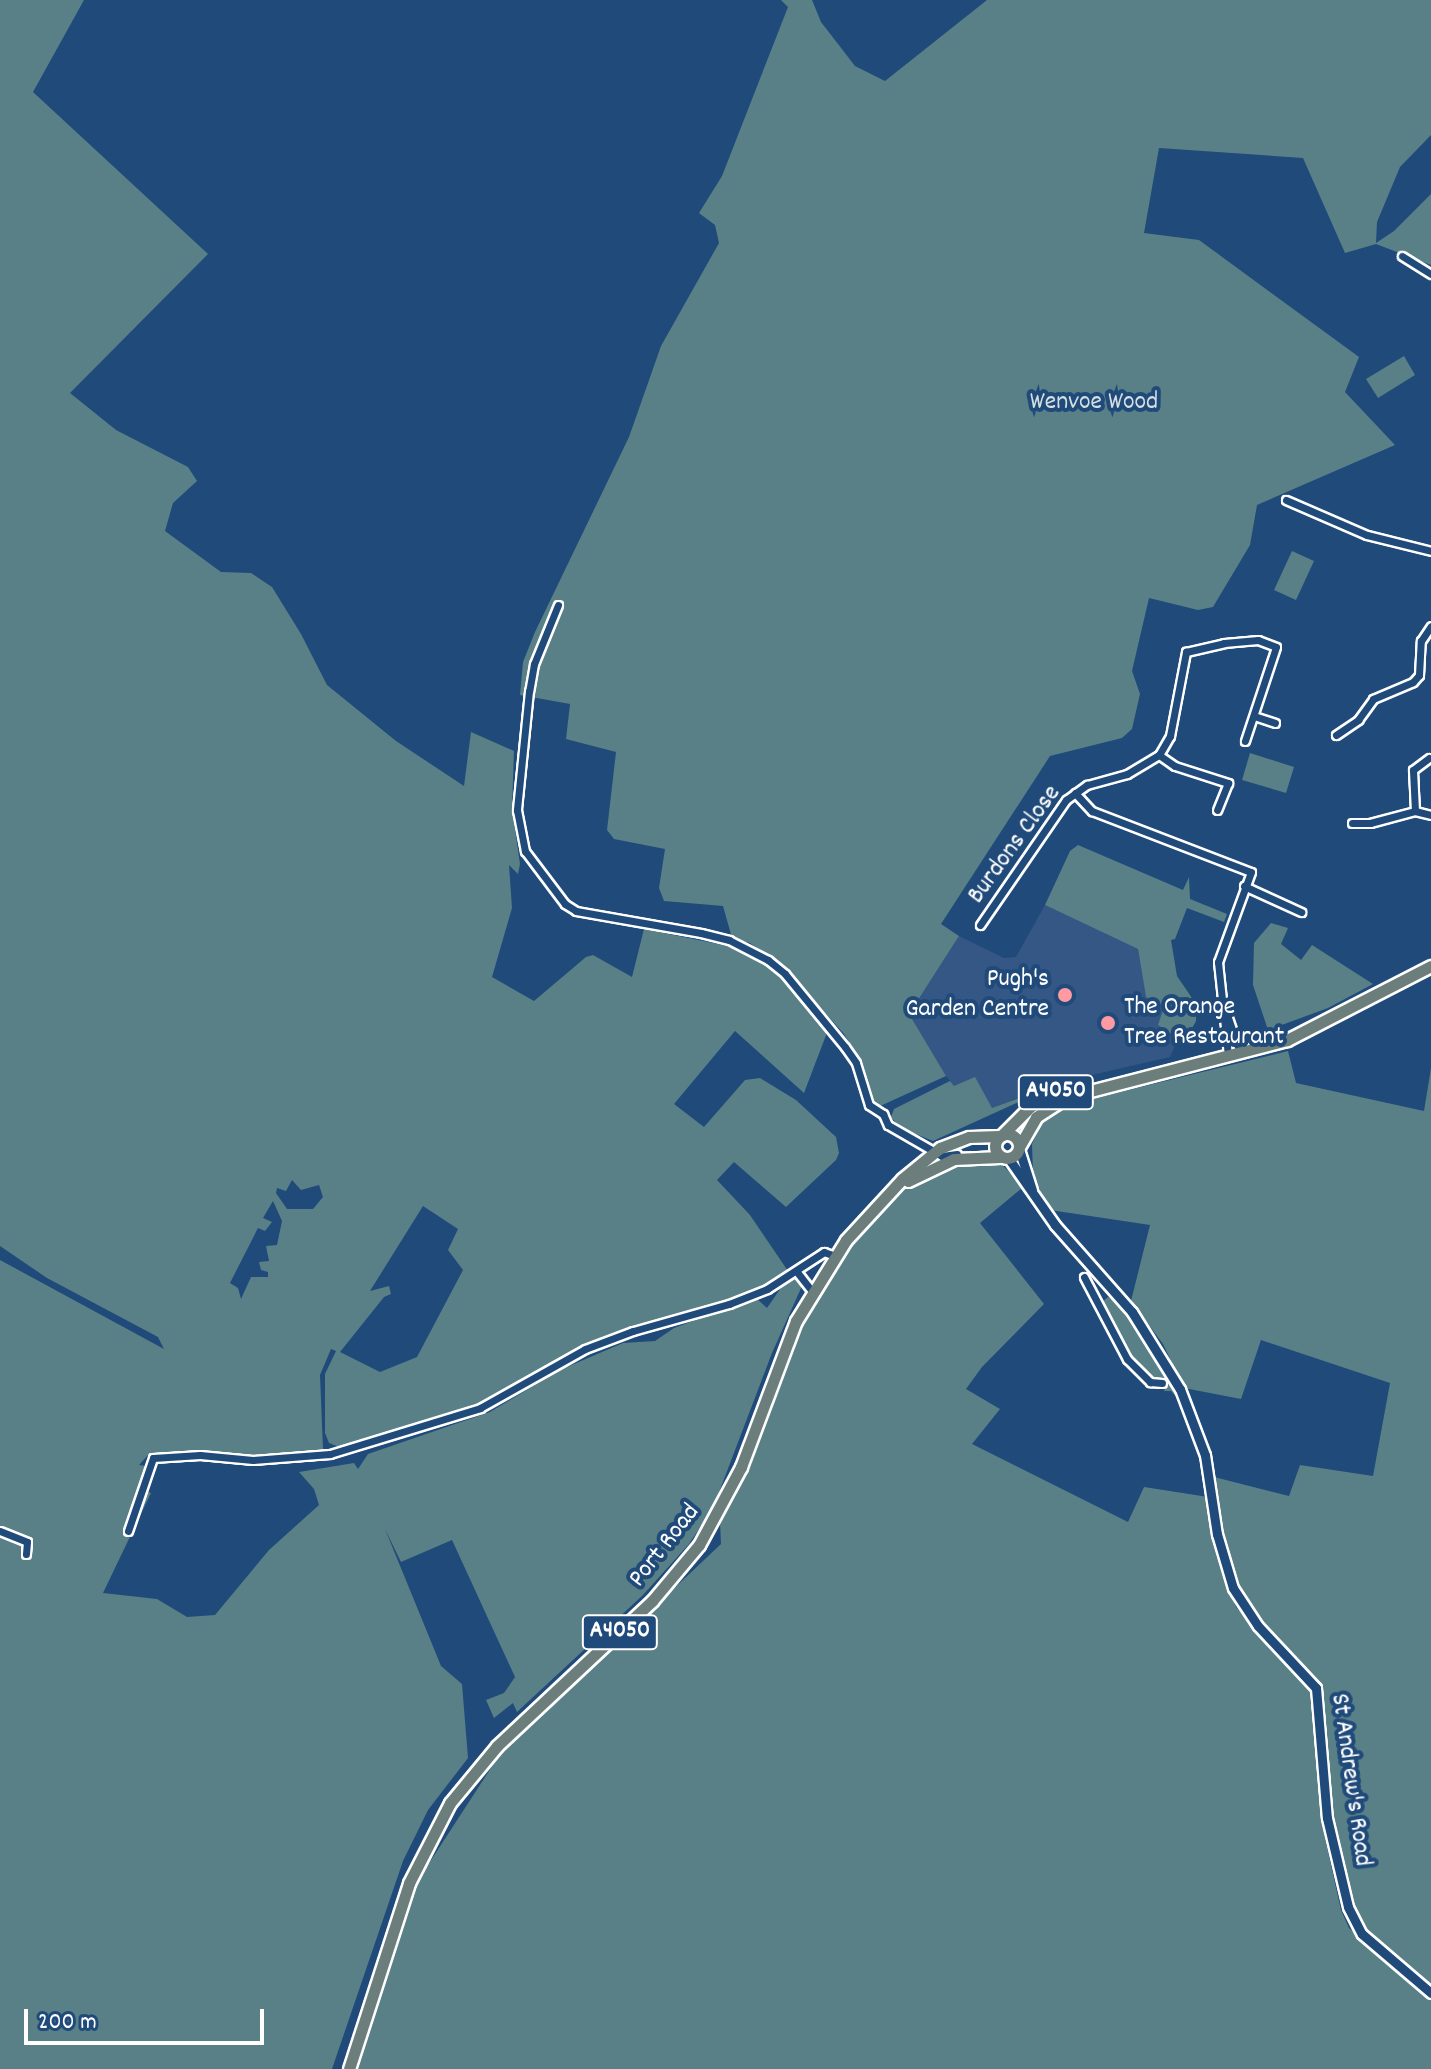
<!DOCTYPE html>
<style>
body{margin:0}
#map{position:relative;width:1431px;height:2069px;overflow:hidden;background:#1f4a7a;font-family:Dekko,sans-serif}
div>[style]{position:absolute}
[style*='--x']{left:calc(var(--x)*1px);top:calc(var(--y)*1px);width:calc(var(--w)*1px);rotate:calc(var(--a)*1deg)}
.built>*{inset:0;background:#355785}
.green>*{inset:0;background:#588086}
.roads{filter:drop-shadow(2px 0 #fff) drop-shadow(-2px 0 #fff) drop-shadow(0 2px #fff) drop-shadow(0 -2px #fff)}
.street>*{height:7px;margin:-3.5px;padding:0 3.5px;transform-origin:3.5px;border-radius:3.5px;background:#1f4a7a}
.secondary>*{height:9px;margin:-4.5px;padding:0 4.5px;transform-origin:4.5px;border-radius:4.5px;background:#1f4a7a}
.primary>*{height:11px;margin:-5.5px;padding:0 5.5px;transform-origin:5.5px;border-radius:5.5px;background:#6c7e7c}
.primary>.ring{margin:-5.5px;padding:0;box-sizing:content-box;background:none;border:11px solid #6c7e7c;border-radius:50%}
.dots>*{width:22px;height:22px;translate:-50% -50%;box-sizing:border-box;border:4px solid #1f4a7a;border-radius:50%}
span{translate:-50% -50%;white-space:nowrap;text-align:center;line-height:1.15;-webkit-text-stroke:8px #1f4a7a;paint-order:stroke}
.shield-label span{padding:2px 6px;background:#1f4a7a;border:2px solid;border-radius:6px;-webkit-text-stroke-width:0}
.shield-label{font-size:24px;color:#fff;font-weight:700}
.park-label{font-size:26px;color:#d5dfe1}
.street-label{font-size:26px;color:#fff}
.poi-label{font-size:26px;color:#fff}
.right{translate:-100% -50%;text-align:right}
.left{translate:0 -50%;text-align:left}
.scale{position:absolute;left:24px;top:2009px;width:240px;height:36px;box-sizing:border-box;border:4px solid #fff;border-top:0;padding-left:10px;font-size:24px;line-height:28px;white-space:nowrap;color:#fff;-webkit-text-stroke:6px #1f4a7a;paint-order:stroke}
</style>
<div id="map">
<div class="built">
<div style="clip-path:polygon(1045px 905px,1138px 949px,1146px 997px,1164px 1007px,1168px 1033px,1178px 1039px,1170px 1057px,1053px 1084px,991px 1109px,954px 1086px,937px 1064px,909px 1014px,959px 936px,1004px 958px,1016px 957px)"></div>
</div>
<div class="green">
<div style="clip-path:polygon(evenodd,0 0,84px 0,33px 92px,208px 254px,70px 393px,116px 430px,188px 467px,197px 481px,173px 503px,165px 531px,221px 572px,251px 573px,272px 587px,301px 634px,327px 685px,396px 741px,464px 786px,471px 732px,514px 751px,512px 808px,520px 864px,518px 874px,509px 865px,512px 908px,492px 977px,534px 1001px,586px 957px,593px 955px,632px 977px,644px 929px,733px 947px,767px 962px,828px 1030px,804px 1093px,735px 1031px,674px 1104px,704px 1127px,745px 1080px,760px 1078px,796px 1100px,836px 1137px,839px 1153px,836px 1160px,786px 1207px,734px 1162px,717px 1180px,750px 1215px,788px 1271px,759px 1289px,611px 1336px,555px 1360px,495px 1398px,339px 1447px,329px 1443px,325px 1433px,325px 1374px,336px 1351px,331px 1349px,320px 1375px,323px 1449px,314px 1454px,271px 1456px,148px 1455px,139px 1465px,146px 1466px,148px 1479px,144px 1490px,151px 1493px,103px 1593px,157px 1599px,187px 1617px,215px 1615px,269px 1550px,319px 1505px,314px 1489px,299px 1472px,354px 1463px,358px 1469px,368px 1454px,490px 1412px,560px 1370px,623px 1343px,655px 1341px,674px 1328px,756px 1298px,767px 1308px,785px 1282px,795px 1277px,802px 1286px,772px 1353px,713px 1508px,689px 1544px,643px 1595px,517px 1712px,513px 1703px,494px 1718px,486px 1700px,504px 1693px,515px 1677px,452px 1540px,401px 1562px,385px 1529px,441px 1666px,462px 1684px,468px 1758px,428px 1810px,403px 1861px,332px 2069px,0 2069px,0 1260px,164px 1349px,158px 1337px,47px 1278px,0 1246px,0 0,292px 1180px,301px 1190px,319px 1185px,323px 1197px,313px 1209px,287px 1209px,276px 1193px,277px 1188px,286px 1191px,292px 1180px,0 0,273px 1201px,282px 1221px,277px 1245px,266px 1246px,269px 1261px,259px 1262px,261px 1270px,268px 1272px,268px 1277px,251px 1277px,241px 1299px,238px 1288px,230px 1283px,258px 1228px,265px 1231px,272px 1222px,263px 1218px,273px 1201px,0 0,423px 1206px,458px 1229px,448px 1250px,463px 1270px,417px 1357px,380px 1372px,340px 1352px,384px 1297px,391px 1294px,389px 1286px,370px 1291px,423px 1206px)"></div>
<div style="clip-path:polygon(781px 0,812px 0,821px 22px,855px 66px,885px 81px,987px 0,1431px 0,1431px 135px,1400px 167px,1377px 222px,1376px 243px,1394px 231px,1431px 194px,1431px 265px,1376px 244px,1345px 253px,1303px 158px,1159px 148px,1144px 233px,1199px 240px,1359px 357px,1345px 392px,1395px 445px,1257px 505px,1250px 545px,1213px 607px,1198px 610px,1149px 598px,1132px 671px,1140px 694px,1132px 729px,1122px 738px,1050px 756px,941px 924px,959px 936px,909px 1014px,946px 1076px,878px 1107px,872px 1104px,864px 1067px,844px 1034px,787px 970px,750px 943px,732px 938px,723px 906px,664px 901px,659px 888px,665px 849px,614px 839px,607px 830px,616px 752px,566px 739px,570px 704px,520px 695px,523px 662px,535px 632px,629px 437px,661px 346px,719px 243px,715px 225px,699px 213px,722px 176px,788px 7px)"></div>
<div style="clip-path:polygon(1404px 356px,1415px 375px,1378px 398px,1366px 379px)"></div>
<div style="clip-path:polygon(1292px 551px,1314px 561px,1296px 600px,1274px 590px)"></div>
<div style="clip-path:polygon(1250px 753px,1294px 767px,1286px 793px,1242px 780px)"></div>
<div style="clip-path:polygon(1078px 845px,1183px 890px,1189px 877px,1190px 899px,1227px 914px,1224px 922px,1187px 908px,1175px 939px,1171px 940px,1177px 976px,1196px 1004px,1196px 1021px,1184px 1043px,1158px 1025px,1164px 1007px,1146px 997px,1138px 949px,1045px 905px,1070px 851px)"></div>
<div style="clip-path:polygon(1271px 923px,1288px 928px,1281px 944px,1301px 960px,1312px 945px,1373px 984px,1328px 1008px,1268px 1030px,1253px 985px,1254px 943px)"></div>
<div style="clip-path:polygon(1288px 1051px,1296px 1083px,1424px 1111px,1431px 1068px,1431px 1988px,1373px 1939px,1356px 1915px,1333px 1825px,1323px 1691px,1261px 1624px,1239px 1592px,1222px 1537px,1214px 1477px,1289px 1496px,1300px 1465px,1373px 1476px,1390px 1383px,1261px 1340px,1241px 1399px,1184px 1388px,1163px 1344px,1131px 1301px,1150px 1225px,1050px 1210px,1038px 1196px,1033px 1174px,1032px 1144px,1042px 1123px,1063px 1106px)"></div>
<div style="clip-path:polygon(975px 1077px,992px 1108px,1060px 1083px,933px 1141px,899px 1127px,891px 1117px,894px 1109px,950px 1081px,954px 1086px)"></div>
<div style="clip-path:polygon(976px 1162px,1002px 1165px,1020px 1182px,1022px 1188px,980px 1223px,1044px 1304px,982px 1367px,966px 1389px,1000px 1409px,972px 1444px,1128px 1522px,1144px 1487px,1208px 1497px,1220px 1567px,1236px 1607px,1307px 1682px,1315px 1700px,1325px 1838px,1341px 1910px,1349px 1928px,1431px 1999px,1431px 2069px,353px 2069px,413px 1888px,502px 1751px,721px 1544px,720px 1522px,766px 1423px,797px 1334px,819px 1290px,856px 1238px,902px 1188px,942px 1170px)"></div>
<div style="clip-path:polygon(1108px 1297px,1116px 1301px,1141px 1335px,1180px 1401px,1171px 1391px,1164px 1391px,1167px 1384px,1164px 1380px,1151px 1380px,1126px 1354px,1101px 1303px)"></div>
</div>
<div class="roads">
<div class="street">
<div style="--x:1402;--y:256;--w:34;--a:32"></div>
<div style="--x:1286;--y:500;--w:88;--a:23.4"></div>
<div style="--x:1367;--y:535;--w:66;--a:14"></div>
<div style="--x:558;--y:605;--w:64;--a:112.1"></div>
<div style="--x:534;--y:664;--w:27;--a:100"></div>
<div style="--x:529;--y:691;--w:120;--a:95.8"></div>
<div style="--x:517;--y:810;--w:42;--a:79"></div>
<div style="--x:525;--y:851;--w:66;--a:53"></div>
<div style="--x:565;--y:904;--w:13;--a:32"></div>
<div style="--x:576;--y:911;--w:127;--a:10"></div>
<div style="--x:701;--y:933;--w:29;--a:14"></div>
<div style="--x:729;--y:940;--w:44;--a:27.1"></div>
<div style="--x:768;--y:960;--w:22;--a:39"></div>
<div style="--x:785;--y:974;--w:94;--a:50.6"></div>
<div style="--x:845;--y:1047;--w:19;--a:55"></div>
<div style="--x:856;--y:1063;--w:44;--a:72.8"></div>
<div style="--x:869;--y:1105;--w:17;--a:33"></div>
<div style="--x:883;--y:1114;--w:12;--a:66"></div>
<div style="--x:888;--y:1125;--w:62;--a:29.9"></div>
<div style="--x:942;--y:1156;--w:15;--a:-8"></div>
<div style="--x:1254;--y:716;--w:22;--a:18"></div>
<div style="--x:1336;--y:735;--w:27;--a:-34"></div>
<div style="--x:1358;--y:720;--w:26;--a:-54"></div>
<div style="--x:1373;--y:699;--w:43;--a:-23"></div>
<div style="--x:1413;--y:682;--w:9;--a:-49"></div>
<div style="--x:1419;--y:675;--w:34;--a:-87"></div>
<div style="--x:1421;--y:641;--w:18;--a:-56"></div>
<div style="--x:1159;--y:755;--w:19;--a:35"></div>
<div style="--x:1175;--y:766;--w:56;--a:17.8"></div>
<div style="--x:1228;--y:783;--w:29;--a:112"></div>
<div style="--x:1075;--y:793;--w:25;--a:47"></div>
<div style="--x:1092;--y:811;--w:170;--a:21"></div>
<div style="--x:1251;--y:872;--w:96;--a:110.1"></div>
<div style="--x:1218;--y:962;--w:94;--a:83.9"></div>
<div style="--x:1415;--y:811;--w:41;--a:-92.8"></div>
<div style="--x:1413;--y:770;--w:20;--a:-37"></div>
<div style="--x:1352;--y:823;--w:18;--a:0"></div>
<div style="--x:1370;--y:823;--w:47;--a:-14.9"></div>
<div style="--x:1415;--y:811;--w:16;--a:14"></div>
<div style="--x:1244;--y:886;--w:63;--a:24.5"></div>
<div style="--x:980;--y:925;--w:152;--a:-55.5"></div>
<div style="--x:1066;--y:800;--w:26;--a:-36"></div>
<div style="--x:1087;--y:785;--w:41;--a:-15.4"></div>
<div style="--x:1127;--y:774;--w:37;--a:-31"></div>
<div style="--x:1159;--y:755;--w:22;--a:-60"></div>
<div style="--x:1170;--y:736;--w:86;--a:-79.2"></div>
<div style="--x:1186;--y:652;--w:39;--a:-13"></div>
<div style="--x:1224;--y:643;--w:34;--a:-5"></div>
<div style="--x:1258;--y:640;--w:19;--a:21"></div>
<div style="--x:1276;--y:647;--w:99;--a:108.3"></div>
<div style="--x:1223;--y:1003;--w:53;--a:71.2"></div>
<div style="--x:797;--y:1272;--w:24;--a:52"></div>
<div style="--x:1084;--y:1277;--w:93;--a:62.3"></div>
<div style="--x:1127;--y:1359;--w:33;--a:45"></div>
<div style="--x:1150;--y:1382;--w:12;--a:5"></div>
<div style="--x:0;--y:1531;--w:29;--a:22"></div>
<div style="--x:27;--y:1542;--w:12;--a:95"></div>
<div style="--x:128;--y:1531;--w:77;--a:-71.1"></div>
<div style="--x:153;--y:1458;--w:47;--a:-3.7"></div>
<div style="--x:200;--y:1455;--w:53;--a:5.4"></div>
<div style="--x:253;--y:1460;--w:77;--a:-4.5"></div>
<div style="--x:330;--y:1454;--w:157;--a:-17"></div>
<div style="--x:480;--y:1408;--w:120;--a:-29.3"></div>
<div style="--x:585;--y:1349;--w:51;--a:-20.6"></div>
<div style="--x:633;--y:1331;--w:100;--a:-15.7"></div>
<div style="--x:729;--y:1304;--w:41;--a:-21.5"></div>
<div style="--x:767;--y:1289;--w:68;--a:-33"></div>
<div style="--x:824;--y:1252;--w:12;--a:20"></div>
</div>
<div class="secondary">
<div style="--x:1019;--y:1149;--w:43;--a:72.4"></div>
<div style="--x:1009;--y:1159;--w:80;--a:55.1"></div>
<div style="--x:1055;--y:1225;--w:116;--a:48.5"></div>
<div style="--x:1132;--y:1312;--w:91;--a:58.1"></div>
<div style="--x:1180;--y:1389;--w:71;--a:69.3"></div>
<div style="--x:1205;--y:1455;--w:80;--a:81.4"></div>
<div style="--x:1217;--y:1534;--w:56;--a:73.5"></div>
<div style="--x:1233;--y:1588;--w:45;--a:56.7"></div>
<div style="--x:1258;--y:1626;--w:85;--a:46.9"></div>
<div style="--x:1316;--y:1688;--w:130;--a:85.2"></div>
<div style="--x:1327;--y:1818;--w:91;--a:76.7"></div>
<div style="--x:1348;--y:1907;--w:30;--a:63"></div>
<div style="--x:1362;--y:1934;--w:91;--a:40.5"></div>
</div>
<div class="primary">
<div class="ring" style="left:995px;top:1134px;width:13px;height:13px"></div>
<div style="--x:1002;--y:1135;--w:41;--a:-45"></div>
<div style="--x:1031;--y:1106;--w:46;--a:-23.2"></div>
<div style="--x:1019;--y:1147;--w:34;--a:-60"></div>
<div style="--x:1036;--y:1117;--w:37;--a:-33"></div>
<div style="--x:1067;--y:1097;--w:227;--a:-14.5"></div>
<div style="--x:1287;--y:1040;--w:162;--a:-27.2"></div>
<div style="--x:908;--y:1181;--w:51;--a:-25.6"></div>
<div style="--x:954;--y:1159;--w:46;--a:-2.5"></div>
<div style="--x:349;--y:2069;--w:195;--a:-72.1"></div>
<div style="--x:409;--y:1883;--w:90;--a:-62.9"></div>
<div style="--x:450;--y:1803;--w:74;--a:-50.5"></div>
<div style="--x:497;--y:1746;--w:212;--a:-43.1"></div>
<div style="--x:652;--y:1601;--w:73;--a:-50"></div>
<div style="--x:699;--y:1545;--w:89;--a:-61.7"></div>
<div style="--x:741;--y:1467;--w:156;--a:-69.4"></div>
<div style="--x:796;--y:1321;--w:95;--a:-58.3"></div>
<div style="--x:846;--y:1240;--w:83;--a:-47.4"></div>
<div style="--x:902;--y:1179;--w:49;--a:-39.2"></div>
<div style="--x:940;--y:1148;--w:31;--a:-21"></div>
<div style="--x:969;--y:1137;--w:30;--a:-2"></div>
</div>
</div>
<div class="dots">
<div style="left:1065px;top:995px;background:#ff9aa2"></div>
<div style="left:1108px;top:1023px;background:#ff9aa2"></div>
</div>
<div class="shield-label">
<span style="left:1056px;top:1092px">A4050</span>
<span style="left:620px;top:1632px">A4050</span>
</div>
<div class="park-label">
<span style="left:1094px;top:403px">Wenvoe Wood</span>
</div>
<div class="street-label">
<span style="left:1015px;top:845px;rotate:-54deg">Burdons Close</span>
<span style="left:665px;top:1546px;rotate:-52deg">Port Road</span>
<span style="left:1350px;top:1780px;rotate:82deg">St Andrew's Road</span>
</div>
<div class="poi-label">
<span class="right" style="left:1049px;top:995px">Pugh's<br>Garden Centre</span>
<span class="left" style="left:1124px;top:1023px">The Orange<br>Tree Restaurant</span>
</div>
<div class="scale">200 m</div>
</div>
